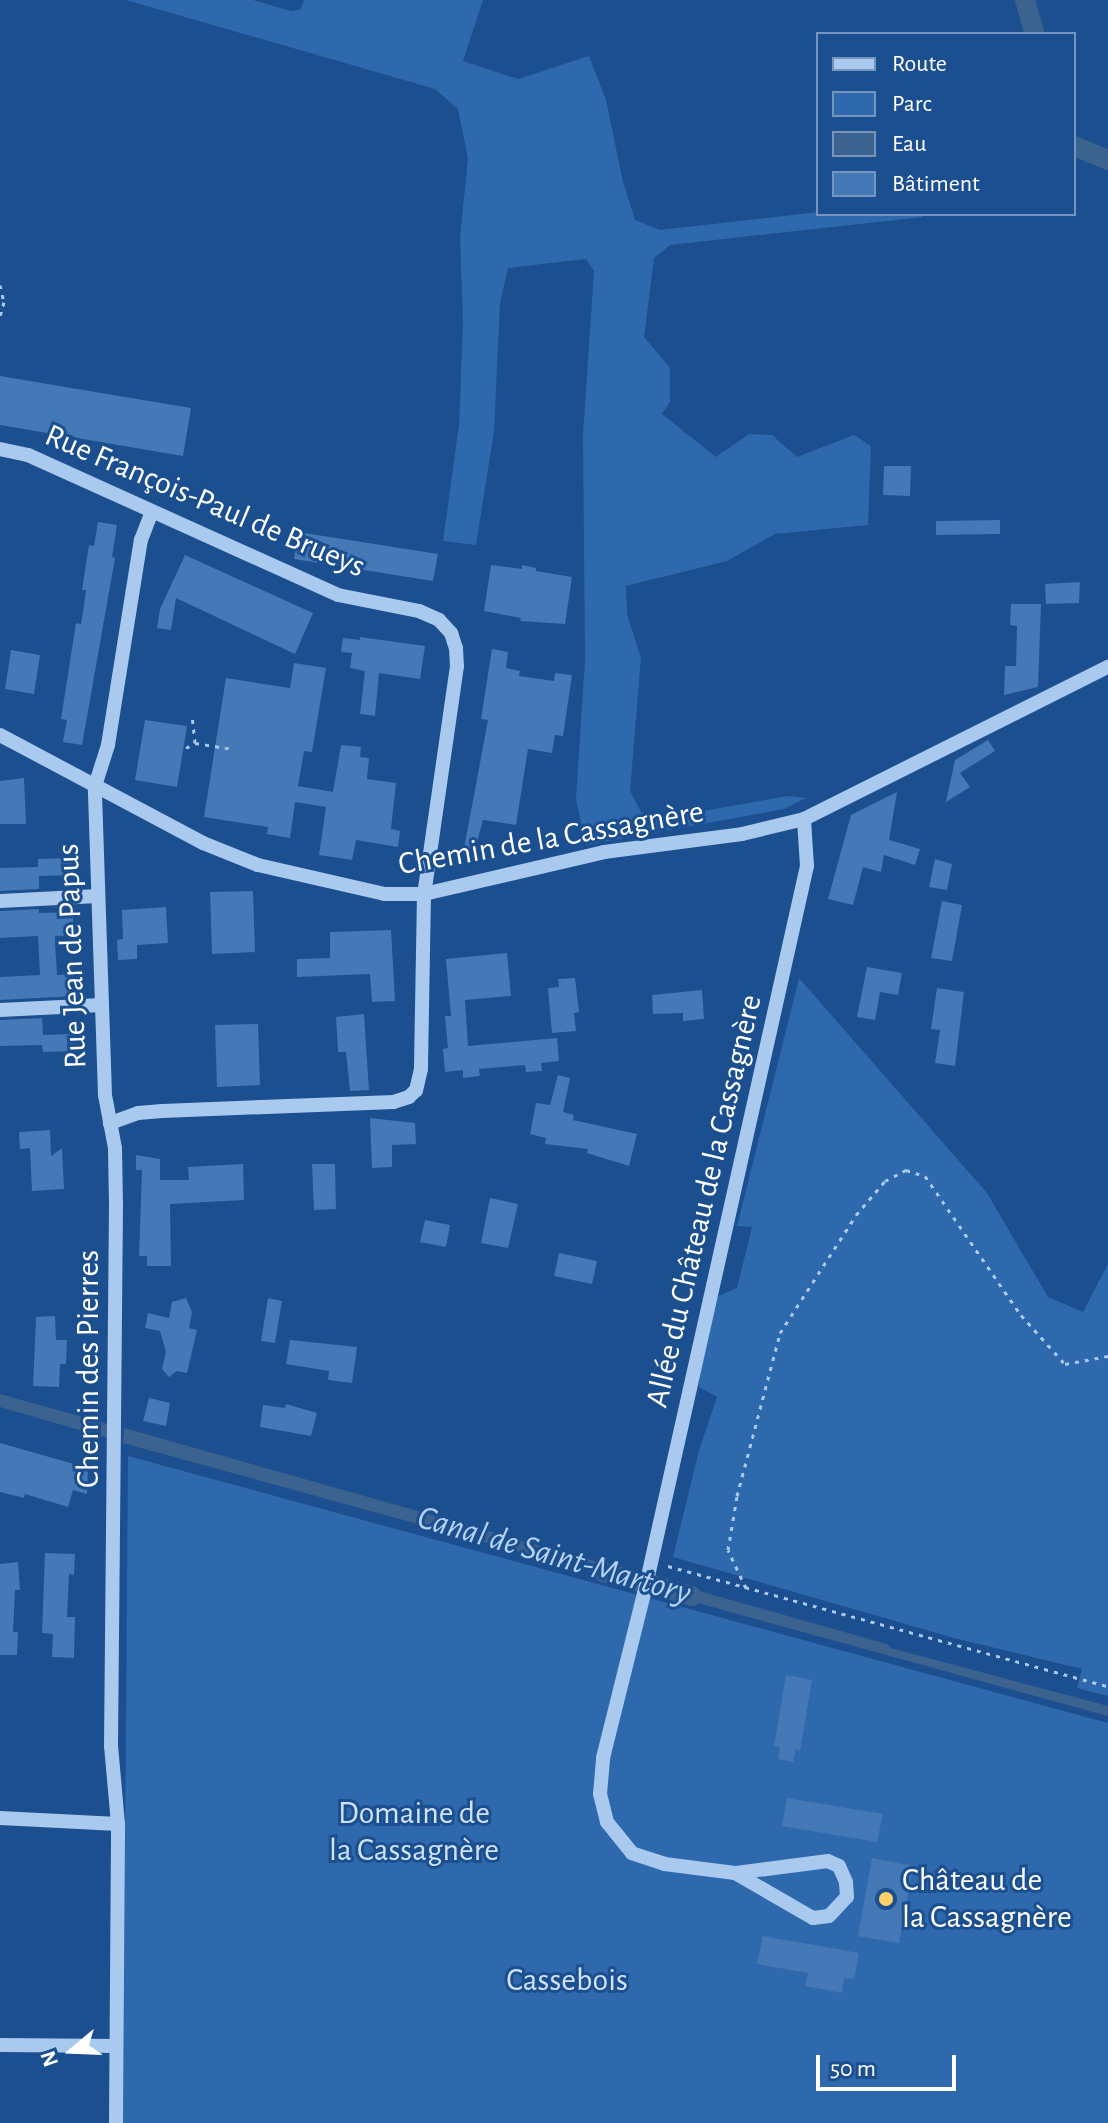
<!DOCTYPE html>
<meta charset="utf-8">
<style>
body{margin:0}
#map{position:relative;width:1108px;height:2123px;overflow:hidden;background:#1b4f8f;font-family:"Alegreya Sans",sans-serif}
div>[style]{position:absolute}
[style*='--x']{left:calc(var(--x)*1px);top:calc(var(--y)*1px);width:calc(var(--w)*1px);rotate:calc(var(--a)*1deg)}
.green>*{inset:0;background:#2e69ad}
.water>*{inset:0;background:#3c6290}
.canal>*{height:20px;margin:-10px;padding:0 10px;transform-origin:10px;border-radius:10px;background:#3c6290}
.building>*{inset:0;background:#4478b7}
.path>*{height:3px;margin-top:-1.5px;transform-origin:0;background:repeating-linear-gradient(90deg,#a9c9ee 0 4px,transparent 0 10px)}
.minor>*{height:14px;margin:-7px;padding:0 7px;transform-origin:7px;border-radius:7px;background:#a9c9ee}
.dots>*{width:22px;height:22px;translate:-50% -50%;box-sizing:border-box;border:4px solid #1b4f8f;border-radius:50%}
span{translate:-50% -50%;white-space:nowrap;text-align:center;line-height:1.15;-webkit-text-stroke:6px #1b4f8f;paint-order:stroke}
.street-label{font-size:32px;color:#fff}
.park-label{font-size:32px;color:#cfe3fa}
.poi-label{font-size:32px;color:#fff}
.left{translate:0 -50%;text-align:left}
.water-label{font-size:34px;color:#b5d3f5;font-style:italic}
.legend{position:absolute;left:816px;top:32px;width:260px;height:184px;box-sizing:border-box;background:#1b4f8f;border:2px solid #7695bc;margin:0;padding:10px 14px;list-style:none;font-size:24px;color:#fff}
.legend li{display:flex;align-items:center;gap:16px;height:40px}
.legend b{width:40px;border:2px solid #7695bc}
.north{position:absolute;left:32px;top:2011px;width:80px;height:80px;-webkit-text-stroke:6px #1b4f8f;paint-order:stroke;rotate:251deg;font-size:22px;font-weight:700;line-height:32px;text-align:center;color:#fff}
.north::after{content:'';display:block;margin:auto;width:28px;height:36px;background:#fff;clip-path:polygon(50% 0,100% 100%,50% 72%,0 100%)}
.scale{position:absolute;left:816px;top:2055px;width:140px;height:36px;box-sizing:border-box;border:4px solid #fff;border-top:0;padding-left:10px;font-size:24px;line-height:28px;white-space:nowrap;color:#fff;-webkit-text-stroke:6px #1b4f8f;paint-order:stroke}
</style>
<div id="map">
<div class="green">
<div style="clip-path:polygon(126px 0,253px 0,291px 11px,301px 9px,304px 0,483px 0,463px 61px,518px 79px,589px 56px,606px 100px,623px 182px,635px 220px,660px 230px,818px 212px,920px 214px,923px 217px,670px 245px,654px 258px,644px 337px,670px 368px,670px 402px,662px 414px,716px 457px,749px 434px,772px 435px,797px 457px,854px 435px,871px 446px,868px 525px,775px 534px,727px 561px,626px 586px,627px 614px,641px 658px,630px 791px,641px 812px,657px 819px,788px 796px,806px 798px,784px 809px,586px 845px,576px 799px,585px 660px,583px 434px,594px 271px,586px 259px,508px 268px,500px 303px,494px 431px,476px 545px,443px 541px,459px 425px,463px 323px,460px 237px,468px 159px,458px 109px,435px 89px)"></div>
<div style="clip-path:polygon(799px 978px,987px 1193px,1048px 1297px,1083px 1312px,1108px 1264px,1108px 1696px,1077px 1688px,1082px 1669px,954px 1638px,673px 1557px,699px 1450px,717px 1397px,699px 1387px,701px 1328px,714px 1298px,737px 1288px,752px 1227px,737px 1226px)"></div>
<div style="clip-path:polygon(128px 1456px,1108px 1723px,1108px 2123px,123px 2123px)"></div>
</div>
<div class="water">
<div style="clip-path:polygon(0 1394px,108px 1424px,107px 1438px,0 1407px)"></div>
<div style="clip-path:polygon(124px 1428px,630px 1571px,629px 1582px,123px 1443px)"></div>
<div style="clip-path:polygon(667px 1582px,887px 1644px,891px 1648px,1108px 1706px,1108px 1716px,665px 1594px)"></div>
</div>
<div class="canal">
<div style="--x:1025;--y:0;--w:35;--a:74"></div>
<div style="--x:1074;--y:146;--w:37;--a:22"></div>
<div style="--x:603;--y:1572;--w:92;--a:15.1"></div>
</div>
<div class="building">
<div style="clip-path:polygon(0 376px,191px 408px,183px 456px,0 425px)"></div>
<div style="clip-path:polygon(884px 466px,911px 466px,910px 496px,883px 495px)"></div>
<div style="clip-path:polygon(1000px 520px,1000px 534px,936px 535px,936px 521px)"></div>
<div style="clip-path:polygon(98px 522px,117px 525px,112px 557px,115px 558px,82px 745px,63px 742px,67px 720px,61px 719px,76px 623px,81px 624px,84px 606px,86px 590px,82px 590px,89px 545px,94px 546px)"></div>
<div style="clip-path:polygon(298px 532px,438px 554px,433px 581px,294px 559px)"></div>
<div style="clip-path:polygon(185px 555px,313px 613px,295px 654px,176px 598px,171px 630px,157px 628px,160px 609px)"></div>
<div style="clip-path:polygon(491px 565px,522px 569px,522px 565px,536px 568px,536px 571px,572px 577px,565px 624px,520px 621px,521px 618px,484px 611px)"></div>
<div style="clip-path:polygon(1080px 582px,1079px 603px,1046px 604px,1045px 584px)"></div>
<div style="clip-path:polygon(1011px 604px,1041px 604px,1038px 687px,1004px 695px,1005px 666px,1016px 666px,1017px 626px,1010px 625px)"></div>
<div style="clip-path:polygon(360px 637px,425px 646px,420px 679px,379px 673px,375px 716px,360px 714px,365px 671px,350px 668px,352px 653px,341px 652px,343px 638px,360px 640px)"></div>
<div style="clip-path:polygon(492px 649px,508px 652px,506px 668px,520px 671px,519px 676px,554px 681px,555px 673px,572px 675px,563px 736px,555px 735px,552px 753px,528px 749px,516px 825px,483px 820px,473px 856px,463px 854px,488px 720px,481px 719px)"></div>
<div style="clip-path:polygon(11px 650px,40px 655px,34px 694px,5px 689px)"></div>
<div style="clip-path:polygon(294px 663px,326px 668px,312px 752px,304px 751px,298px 786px,333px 792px,341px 745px,361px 747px,360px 757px,369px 758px,367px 779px,396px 783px,391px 829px,400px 831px,398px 847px,356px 840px,352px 860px,319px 855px,326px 807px,295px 802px,290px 838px,267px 834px,268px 827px,204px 817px,226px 678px,290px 688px)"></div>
<div style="clip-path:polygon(145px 720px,187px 726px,177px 787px,135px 780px)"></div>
<div style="clip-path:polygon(988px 740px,995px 751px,960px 773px,970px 787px,946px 802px,955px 760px)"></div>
<div style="clip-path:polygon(24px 778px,26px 824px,0 824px,0 781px)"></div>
<div style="clip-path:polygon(897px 792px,889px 840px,920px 849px,915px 865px,884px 855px,881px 872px,863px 867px,853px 905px,828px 899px,851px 815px)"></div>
<div style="clip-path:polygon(71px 858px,72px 875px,39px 876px,39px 889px,0 891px,0 868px,38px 867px,38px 859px)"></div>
<div style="clip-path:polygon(935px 859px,952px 864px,947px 890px,929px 887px)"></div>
<div style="clip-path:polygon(253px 891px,255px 952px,212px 954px,210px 892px)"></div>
<div style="clip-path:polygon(942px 901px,962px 905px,952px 961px,931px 958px)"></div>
<div style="clip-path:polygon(166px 907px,168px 943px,137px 945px,137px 959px,118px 960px,117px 940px,123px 939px,122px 910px)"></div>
<div style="clip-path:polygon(39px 909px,39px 913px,73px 912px,73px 935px,55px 936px,55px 943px,57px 975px,75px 974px,75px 996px,0 1000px,0 977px,40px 975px,38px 936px,0 938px,0 911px)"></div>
<div style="clip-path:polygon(391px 930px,395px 1001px,372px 1002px,370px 974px,297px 977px,297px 959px,330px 958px,330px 932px)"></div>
<div style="clip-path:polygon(507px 953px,511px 996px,465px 1000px,468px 1046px,557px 1038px,559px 1061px,541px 1063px,542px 1071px,526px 1072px,525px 1065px,479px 1069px,480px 1076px,472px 1077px,463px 1078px,463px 1070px,445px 1072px,443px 1049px,448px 1048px,445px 1016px,451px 1016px,446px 959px)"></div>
<div style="clip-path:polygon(867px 967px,902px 973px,898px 995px,880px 992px,875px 1020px,857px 1017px)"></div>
<div style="clip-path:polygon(575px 978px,579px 1012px,574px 1013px,576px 1031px,552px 1033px,548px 988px,559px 987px,558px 979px)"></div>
<div style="clip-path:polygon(937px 988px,964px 992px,955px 1066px,935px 1063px,940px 1030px,931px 1029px)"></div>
<div style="clip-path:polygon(702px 990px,704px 1019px,683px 1021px,683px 1013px,653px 1014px,652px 995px)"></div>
<div style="clip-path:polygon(364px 1014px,369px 1090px,350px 1091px,346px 1052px,338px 1052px,336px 1017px)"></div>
<div style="clip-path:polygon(42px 1018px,43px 1035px,74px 1034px,75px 1051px,43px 1052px,42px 1045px,0 1046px,0 1020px)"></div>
<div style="clip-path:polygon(258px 1024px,260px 1085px,217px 1087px,215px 1025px)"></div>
<div style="clip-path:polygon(558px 1075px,570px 1078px,563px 1112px,574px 1115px,573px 1120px,637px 1134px,629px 1166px,587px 1153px,588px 1149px,545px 1144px,546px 1138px,530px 1134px,536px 1103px,550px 1105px)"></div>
<div style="clip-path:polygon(370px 1118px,415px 1123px,416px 1144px,392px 1145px,392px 1167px,372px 1168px)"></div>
<div style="clip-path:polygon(50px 1130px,51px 1156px,62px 1148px,64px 1189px,32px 1191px,30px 1148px,20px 1149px,19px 1132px)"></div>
<div style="clip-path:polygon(136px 1155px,160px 1159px,160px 1180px,189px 1180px,188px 1167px,243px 1164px,244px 1200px,170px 1204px,171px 1266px,147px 1266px,147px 1256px,139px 1256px,142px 1170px,136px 1170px)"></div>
<div style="clip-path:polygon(312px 1164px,335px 1164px,336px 1209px,314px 1210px)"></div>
<div style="clip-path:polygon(490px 1198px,518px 1204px,508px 1248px,481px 1243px)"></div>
<div style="clip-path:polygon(425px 1220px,450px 1225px,446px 1247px,420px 1242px)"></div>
<div style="clip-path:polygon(559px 1253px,597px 1261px,592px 1284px,554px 1276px)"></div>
<div style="clip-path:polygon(186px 1298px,192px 1312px,189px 1328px,197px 1330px,187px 1373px,177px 1371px,169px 1377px,162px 1369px,166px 1352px,160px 1331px,145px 1328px,148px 1313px,169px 1318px,172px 1302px)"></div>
<div style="clip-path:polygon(268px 1298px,282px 1301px,275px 1343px,261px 1341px)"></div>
<div style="clip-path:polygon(55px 1316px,56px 1340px,67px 1340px,66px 1364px,60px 1364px,59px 1387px,33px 1386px,36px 1317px)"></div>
<div style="clip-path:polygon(290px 1340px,357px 1347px,352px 1383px,328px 1380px,329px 1371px,286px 1364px)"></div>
<div style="clip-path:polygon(149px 1398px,170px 1403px,166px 1426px,143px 1421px)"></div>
<div style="clip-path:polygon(286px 1404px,317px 1413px,311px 1436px,260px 1427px,263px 1405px,285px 1408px)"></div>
<div style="clip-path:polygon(0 1443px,88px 1468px,87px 1494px,73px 1490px,68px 1507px,25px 1494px,24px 1498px,0 1492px)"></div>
<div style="clip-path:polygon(45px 1553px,75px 1554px,74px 1575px,69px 1574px,67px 1617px,75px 1617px,74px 1658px,52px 1657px,53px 1634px,42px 1633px)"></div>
<div style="clip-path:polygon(18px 1562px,20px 1590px,15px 1590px,13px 1632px,18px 1632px,17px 1655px,0 1655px,0 1564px)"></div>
<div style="clip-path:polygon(786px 1675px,812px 1680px,800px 1751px,796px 1749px,793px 1762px,778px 1759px,780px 1747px,774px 1746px)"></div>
<div style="clip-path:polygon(787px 1798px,883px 1814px,877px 1842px,782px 1826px)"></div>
<div style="clip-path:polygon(872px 1858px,913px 1866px,899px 1943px,858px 1936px)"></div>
<div style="clip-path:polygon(763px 1936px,859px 1953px,854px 1979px,844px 1978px,842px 1993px,805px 1986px,808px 1973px,757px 1964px)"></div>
</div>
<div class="path">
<div style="--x:0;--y:285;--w:17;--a:77"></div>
<div style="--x:4;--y:302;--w:15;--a:106"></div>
<div style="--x:195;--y:743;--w:36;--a:9"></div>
<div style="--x:186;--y:748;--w:10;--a:-29"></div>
<div style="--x:195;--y:743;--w:29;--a:-96"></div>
<div style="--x:668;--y:1566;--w:456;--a:15.3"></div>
<div style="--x:746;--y:1588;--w:42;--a:-115.3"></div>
<div style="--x:728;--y:1550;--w:55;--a:-80.5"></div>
<div style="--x:737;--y:1496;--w:169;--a:-75.2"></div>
<div style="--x:780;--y:1333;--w:140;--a:-57.2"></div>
<div style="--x:856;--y:1215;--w:45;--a:-49.5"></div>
<div style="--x:885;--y:1181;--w:24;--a:-28"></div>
<div style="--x:906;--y:1170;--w:20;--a:18"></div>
<div style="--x:925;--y:1176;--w:169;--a:55.4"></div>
<div style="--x:1021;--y:1315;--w:66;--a:48.1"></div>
<div style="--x:1065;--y:1364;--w:44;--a:-10.5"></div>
</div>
<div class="minor">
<div style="--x:0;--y:449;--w:29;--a:12"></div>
<div style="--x:28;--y:455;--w:340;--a:24.3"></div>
<div style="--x:338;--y:595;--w:83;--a:11.2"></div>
<div style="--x:419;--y:611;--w:22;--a:24"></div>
<div style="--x:439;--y:620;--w:18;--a:47"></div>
<div style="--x:451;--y:633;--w:16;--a:72"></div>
<div style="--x:456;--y:648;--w:18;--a:87"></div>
<div style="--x:457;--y:666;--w:230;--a:98.2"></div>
<div style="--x:424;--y:894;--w:175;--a:91"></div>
<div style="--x:421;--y:1069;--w:22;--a:103"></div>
<div style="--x:416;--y:1090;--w:10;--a:135"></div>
<div style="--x:409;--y:1097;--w:16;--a:162"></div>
<div style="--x:394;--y:1102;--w:232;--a:177.8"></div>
<div style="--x:162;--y:1111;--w:24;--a:175"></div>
<div style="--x:138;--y:1113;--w:30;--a:160"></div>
<div style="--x:0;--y:735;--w:230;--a:28"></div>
<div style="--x:203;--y:843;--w:59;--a:21.8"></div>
<div style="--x:258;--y:865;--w:130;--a:12.9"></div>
<div style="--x:385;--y:894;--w:39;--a:0"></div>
<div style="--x:424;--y:894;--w:185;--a:-13.1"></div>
<div style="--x:604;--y:852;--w:139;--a:-7.4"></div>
<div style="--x:742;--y:834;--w:64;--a:-13.6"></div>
<div style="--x:804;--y:819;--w:340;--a:-26.6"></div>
<div style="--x:0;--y:901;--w:98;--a:-2.9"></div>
<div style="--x:0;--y:1010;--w:102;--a:-2.8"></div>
<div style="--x:0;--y:1818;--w:118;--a:2.9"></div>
<div style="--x:735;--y:1873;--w:90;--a:30"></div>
<div style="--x:813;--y:1918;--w:16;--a:-7"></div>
<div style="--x:829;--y:1916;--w:26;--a:-47"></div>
<div style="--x:847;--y:1897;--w:15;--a:-94"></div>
<div style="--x:846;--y:1882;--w:17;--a:-114"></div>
<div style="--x:839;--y:1866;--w:12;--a:-156"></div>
<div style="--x:828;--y:1861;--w:94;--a:172.6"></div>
<div style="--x:735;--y:1873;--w:71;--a:-172.7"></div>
<div style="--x:665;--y:1864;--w:35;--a:-162"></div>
<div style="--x:632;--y:1853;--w:40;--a:-129"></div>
<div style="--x:607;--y:1822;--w:29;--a:-104"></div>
<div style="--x:600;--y:1794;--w:36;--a:-85"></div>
<div style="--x:603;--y:1758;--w:169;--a:-76"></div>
<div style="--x:644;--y:1594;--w:746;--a:-77.38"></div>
<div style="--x:807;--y:866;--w:47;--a:-93.7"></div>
<div style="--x:0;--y:2045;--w:116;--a:0.5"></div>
<div style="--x:116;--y:2123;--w:299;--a:-89.6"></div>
<div style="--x:118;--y:1824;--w:78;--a:-95.1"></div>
<div style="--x:111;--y:1746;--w:541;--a:-89.47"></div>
<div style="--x:116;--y:1205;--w:57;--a:-91"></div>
<div style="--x:115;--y:1148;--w:54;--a:-100.7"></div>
<div style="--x:105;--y:1095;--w:309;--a:-91.9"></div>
<div style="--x:95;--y:786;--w:43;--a:-72.4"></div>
<div style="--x:108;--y:745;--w:208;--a:-80.9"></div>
<div style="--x:141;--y:540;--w:30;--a:-69"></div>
</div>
<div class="dots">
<div style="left:886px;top:1899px;background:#ffd166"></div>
</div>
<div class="street-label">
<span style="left:205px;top:501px;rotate:23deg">Rue François-Paul de Brueys</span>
<span style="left:551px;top:838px;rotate:-10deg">Chemin de la Cassagnère</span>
<span style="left:72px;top:956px;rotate:-92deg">Rue Jean de Papus</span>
<span style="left:704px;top:1201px;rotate:-77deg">Allée du Château de la Cassagnère</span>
<span style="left:88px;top:1369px;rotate:-90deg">Chemin des Pierres</span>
</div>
<div class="park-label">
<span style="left:414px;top:1832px">Domaine de<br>la Cassagnère</span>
<span style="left:567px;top:1980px">Cassebois</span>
</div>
<div class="poi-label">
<span class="left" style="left:902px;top:1899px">Château de<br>la Cassagnère</span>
</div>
<div class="water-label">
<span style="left:554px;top:1556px;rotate:16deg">Canal de Saint-Martory</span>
</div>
<ul class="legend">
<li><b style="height:10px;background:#a9c9ee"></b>Route</li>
<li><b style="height:22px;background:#2e69ad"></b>Parc</li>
<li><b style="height:22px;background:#3c6290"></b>Eau</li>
<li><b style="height:22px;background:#4478b7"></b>Bâtiment</li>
</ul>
<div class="north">N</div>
<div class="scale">50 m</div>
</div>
